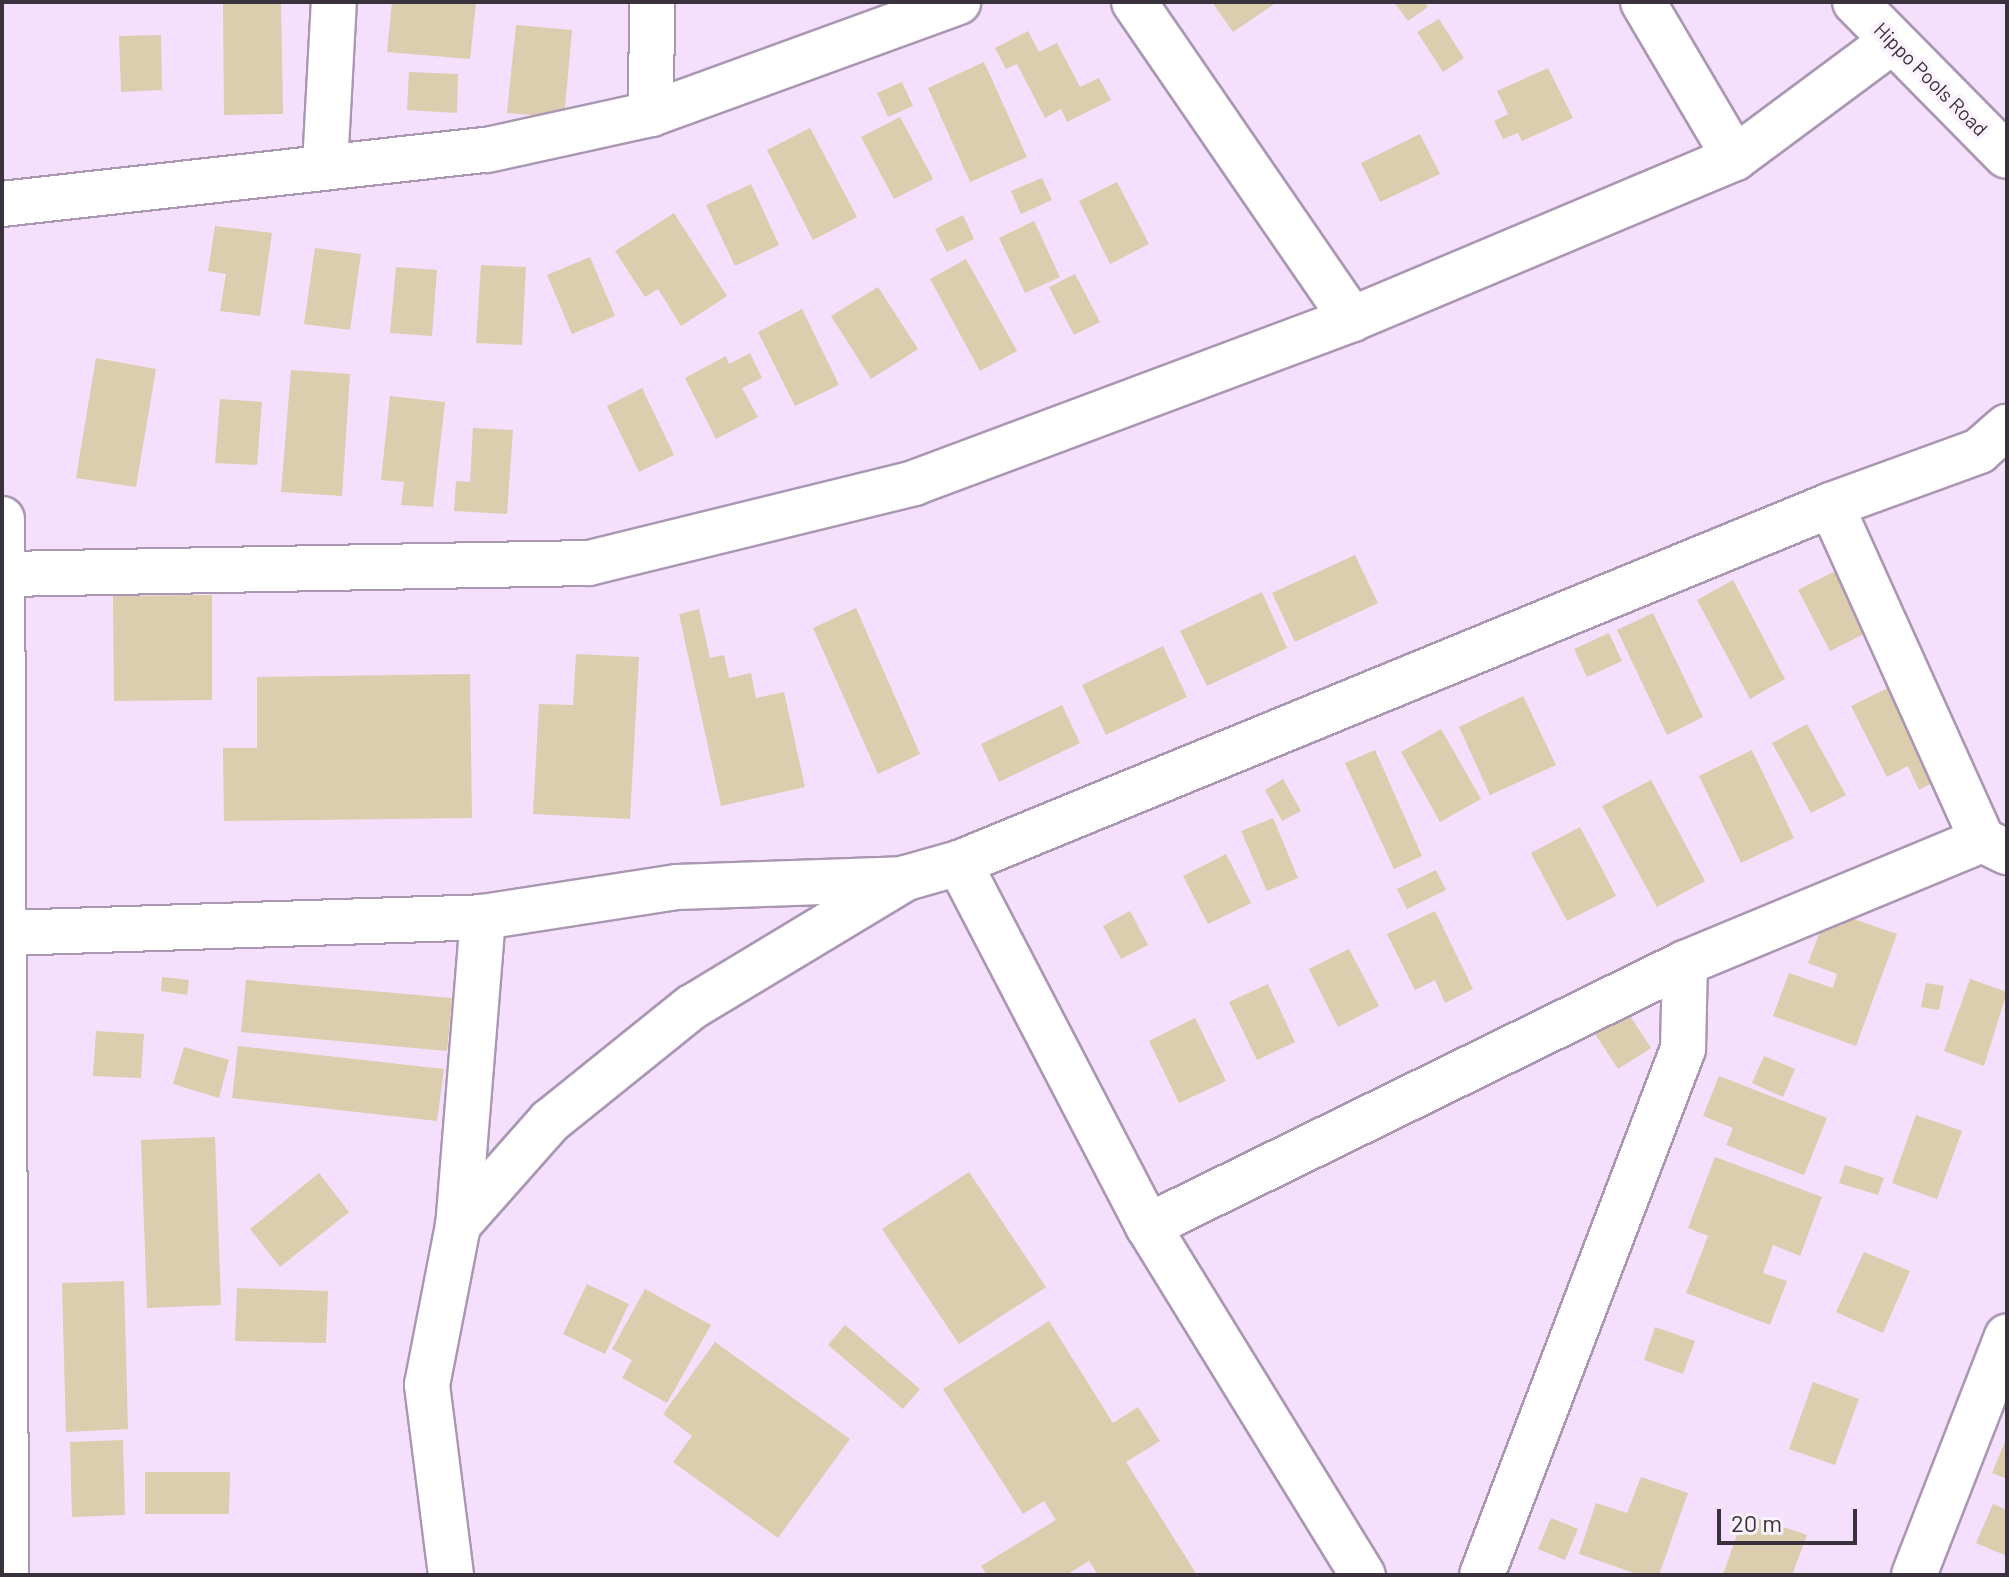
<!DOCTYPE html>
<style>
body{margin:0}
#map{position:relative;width:2009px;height:1577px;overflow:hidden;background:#f4dffc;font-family:Barlow,sans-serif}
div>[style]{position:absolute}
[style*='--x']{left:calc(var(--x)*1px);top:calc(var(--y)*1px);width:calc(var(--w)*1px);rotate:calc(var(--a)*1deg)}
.building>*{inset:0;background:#dccdae}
.roads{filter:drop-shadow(2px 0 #aa97b2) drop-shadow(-2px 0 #aa97b2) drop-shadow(0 2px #aa97b2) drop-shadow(0 -2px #aa97b2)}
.minor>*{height:44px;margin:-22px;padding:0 22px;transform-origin:22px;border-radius:22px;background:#fff}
span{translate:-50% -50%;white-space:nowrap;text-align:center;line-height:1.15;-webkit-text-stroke:8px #faf2fd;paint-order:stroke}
.street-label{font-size:20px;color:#39313c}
.frame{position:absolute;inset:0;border:4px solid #39313c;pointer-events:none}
.scale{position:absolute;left:1717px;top:1509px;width:140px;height:36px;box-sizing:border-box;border:4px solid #39313c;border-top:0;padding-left:10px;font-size:24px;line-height:28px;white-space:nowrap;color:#39313c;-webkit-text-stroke:6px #faf2fd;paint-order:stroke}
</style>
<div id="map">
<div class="building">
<div style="clip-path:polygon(223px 2px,281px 2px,283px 114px,224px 115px)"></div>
<div style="clip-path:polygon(392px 2px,476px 2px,470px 59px,387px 52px)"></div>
<div style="clip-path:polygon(1212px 2px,1277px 2px,1233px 32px)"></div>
<div style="clip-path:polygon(1394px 2px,1424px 2px,1428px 7px,1408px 21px)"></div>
<div style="clip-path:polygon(1439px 19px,1464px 58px,1443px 72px,1417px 32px)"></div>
<div style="clip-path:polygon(516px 25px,572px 30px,564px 118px,507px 113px)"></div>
<div style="clip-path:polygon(1028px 31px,1039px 52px,1057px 43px,1080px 87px,1099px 78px,1111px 100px,1067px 122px,1061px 109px,1045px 118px,1017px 64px,1006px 69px,995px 48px)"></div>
<div style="clip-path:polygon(161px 35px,162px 90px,121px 92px,119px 36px)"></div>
<div style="clip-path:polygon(984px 62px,1027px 157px,970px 182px,928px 88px)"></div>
<div style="clip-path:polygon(1548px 68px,1573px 118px,1522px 141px,1518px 133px,1503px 139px,1494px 121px,1508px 114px,1497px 91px)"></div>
<div style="clip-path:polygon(409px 72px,458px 74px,457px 113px,407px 110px)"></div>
<div style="clip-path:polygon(902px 82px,913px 106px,888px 117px,877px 93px)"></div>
<div style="clip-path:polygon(900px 117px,933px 179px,894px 199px,861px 137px)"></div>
<div style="clip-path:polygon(810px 128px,857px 217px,813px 240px,767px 150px)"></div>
<div style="clip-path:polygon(1420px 134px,1440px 174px,1380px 202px,1361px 163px)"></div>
<div style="clip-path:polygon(1042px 178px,1052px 200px,1021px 214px,1011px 191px)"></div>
<div style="clip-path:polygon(1117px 182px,1149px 244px,1110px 264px,1079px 201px)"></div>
<div style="clip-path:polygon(751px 184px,779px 245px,735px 266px,706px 205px)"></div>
<div style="clip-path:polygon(674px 213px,727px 296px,681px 326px,658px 289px,645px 297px,615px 251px)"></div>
<div style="clip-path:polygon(963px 215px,974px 239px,947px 252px,935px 229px)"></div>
<div style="clip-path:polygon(1034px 221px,1060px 277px,1025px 293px,999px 238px)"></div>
<div style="clip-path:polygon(215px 226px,272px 233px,260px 316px,220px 311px,226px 274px,208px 271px)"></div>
<div style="clip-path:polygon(315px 248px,361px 254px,350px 330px,304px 324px)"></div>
<div style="clip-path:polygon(590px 257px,615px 316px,572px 334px,547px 275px)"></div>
<div style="clip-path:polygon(966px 259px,1017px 351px,980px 371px,930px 279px)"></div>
<div style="clip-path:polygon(481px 265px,526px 267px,522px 345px,476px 343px)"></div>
<div style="clip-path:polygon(396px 267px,437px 270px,432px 336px,390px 333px)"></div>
<div style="clip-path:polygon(1075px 274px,1100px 322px,1074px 335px,1049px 287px)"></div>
<div style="clip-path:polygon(878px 287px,918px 349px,871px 379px,831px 316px)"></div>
<div style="clip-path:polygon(802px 309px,839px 385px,795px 406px,758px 332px)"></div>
<div style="clip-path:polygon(750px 353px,762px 378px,742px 388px,758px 417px,716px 439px,685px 378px,726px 356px,729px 364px)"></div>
<div style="clip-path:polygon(96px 358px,156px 369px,136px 487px,76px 478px)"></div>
<div style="clip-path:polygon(291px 370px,350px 374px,342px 496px,281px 492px)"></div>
<div style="clip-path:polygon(642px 388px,674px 455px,639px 472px,607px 406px)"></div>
<div style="clip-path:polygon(390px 396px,445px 402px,433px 507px,401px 505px,404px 482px,381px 480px)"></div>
<div style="clip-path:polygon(220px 399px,262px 402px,257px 465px,215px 463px)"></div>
<div style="clip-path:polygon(473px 428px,513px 430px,507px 514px,454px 511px,456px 481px,470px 482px)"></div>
<div style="clip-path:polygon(1355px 555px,1378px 603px,1295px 642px,1272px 593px)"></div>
<div style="clip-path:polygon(1837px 570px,1868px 632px,1830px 651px,1798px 590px)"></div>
<div style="clip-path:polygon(1733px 580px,1785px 679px,1750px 699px,1697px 600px)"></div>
<div style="clip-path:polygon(1262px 592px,1287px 648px,1207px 686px,1180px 631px)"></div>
<div style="clip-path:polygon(212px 595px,212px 700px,114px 701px,113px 596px)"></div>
<div style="clip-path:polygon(856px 608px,920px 754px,878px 774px,813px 628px)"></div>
<div style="clip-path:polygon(699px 609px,710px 658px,724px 655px,729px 678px,751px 673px,756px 698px,784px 692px,805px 787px,721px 806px,679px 614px)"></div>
<div style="clip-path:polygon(1653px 613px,1703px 717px,1667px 735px,1617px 630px)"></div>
<div style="clip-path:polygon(1609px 633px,1622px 661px,1587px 677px,1574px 649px)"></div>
<div style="clip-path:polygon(1163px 646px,1187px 697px,1106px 735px,1082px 685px)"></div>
<div style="clip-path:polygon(576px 654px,639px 657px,630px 819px,533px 814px,539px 704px,573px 705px)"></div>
<div style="clip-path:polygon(470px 674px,472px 818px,224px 821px,223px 748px,257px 748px,257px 677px)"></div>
<div style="clip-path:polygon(1900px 682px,1947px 775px,1919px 790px,1908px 766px,1887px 777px,1851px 706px)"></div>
<div style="clip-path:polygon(1523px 696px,1556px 765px,1490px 795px,1459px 727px)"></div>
<div style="clip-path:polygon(1062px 705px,1080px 743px,999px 782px,981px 744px)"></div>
<div style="clip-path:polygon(1807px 724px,1846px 795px,1811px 813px,1772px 743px)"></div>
<div style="clip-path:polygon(1441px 729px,1481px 799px,1440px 822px,1401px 752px)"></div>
<div style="clip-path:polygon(1375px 750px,1422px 856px,1394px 869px,1345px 763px)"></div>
<div style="clip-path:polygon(1752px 750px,1794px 838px,1741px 863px,1699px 776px)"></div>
<div style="clip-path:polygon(1283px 779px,1301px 811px,1282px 821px,1265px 790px)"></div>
<div style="clip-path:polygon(1651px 780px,1705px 881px,1657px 907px,1602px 806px)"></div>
<div style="clip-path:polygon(1273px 818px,1298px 878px,1267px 891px,1241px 831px)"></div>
<div style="clip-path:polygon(1580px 827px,1616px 896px,1567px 921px,1531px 853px)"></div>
<div style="clip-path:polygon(1226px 854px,1251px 903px,1208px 924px,1183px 876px)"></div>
<div style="clip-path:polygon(1436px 870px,1446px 890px,1407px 909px,1397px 889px)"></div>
<div style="clip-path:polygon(1828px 910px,1897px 934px,1856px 1046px,1773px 1016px,1789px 973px,1833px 988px,1837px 974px,1808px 963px)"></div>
<div style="clip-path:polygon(1130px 911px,1148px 945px,1121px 959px,1103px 926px)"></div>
<div style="clip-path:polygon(1435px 911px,1473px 989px,1445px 1003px,1435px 980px,1415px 990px,1387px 934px)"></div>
<div style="clip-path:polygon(1349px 949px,1379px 1006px,1338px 1027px,1309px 969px)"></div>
<div style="clip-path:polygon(162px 977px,189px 980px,187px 995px,161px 991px)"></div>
<div style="clip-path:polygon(1970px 979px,2007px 992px,1984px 1066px,1944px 1051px)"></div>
<div style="clip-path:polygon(246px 980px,452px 998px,447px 1051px,241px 1032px)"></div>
<div style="clip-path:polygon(1926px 983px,1944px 986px,1939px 1010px,1921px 1007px)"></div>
<div style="clip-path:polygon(1268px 984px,1295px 1042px,1257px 1060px,1229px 1002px)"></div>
<div style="clip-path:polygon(1623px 1005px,1651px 1048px,1618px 1069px,1590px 1026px)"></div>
<div style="clip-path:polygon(1195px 1018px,1226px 1081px,1179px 1103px,1149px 1041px)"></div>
<div style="clip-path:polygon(96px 1031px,144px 1034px,141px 1078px,93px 1076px)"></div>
<div style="clip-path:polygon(238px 1046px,444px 1069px,437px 1121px,232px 1098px)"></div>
<div style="clip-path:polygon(184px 1047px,229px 1060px,219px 1098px,173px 1084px)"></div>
<div style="clip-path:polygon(1764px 1056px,1795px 1069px,1783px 1097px,1752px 1083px)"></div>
<div style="clip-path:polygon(1719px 1076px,1827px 1118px,1804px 1175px,1726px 1145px,1733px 1128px,1703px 1116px)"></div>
<div style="clip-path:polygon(1916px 1115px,1962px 1131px,1937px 1199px,1892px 1183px)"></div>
<div style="clip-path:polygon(215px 1137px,221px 1305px,147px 1308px,141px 1140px)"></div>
<div style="clip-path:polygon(1715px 1157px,1822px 1197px,1800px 1256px,1773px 1245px,1763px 1273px,1787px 1281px,1770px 1325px,1686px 1293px,1708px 1236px,1688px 1228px)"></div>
<div style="clip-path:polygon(1845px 1165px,1884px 1178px,1878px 1195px,1839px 1183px)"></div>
<div style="clip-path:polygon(969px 1172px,1046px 1287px,959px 1344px,882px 1229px)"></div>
<div style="clip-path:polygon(319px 1173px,349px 1212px,280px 1267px,250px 1229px)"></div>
<div style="clip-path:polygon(1864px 1252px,1910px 1271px,1883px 1333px,1836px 1312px)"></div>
<div style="clip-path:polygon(124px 1281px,128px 1429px,66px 1432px,62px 1283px)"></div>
<div style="clip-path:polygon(587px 1284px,629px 1304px,605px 1354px,563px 1334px)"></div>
<div style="clip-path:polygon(237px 1288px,328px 1291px,326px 1343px,235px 1341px)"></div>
<div style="clip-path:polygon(645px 1289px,711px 1325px,667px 1403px,622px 1378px,632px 1360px,612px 1349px)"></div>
<div style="clip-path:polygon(1049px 1321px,1113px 1423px,1138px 1407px,1160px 1441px,1126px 1462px,1197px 1575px,1098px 1575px,1089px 1561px,1066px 1575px,987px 1575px,981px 1566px,1056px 1520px,1044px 1501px,1023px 1514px,943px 1389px)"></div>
<div style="clip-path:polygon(845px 1325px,920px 1389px,903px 1409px,828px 1345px)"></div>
<div style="clip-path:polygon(1655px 1327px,1695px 1341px,1683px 1374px,1644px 1360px)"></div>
<div style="clip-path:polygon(715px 1342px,850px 1439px,778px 1538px,673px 1462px,692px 1436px,663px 1414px)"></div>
<div style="clip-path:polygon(1813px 1382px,1859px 1399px,1835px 1465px,1789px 1449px)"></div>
<div style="clip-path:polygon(2007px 1437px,2007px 1479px,1992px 1473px)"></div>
<div style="clip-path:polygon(123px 1440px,125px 1515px,72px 1517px,70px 1442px)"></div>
<div style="clip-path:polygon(145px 1472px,230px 1472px,229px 1514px,145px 1514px)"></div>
<div style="clip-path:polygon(1641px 1477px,1688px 1493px,1659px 1575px,1640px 1575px,1579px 1554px,1596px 1503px,1627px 1513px)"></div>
<div style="clip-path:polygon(1993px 1504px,2007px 1510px,2007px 1556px,1976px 1543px)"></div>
<div style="clip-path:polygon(1744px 1514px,1807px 1535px,1792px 1575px,1723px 1575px)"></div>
<div style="clip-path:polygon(1551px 1518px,1578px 1529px,1565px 1560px,1538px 1549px)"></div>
</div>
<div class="roads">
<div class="minor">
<div style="--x:1134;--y:2;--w:385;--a:55.5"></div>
<div style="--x:1643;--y:2;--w:181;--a:59.5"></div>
<div style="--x:1855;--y:2;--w:216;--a:45.4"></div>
<div style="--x:651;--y:114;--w:112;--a:-89.5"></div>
<div style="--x:325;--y:166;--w:164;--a:-86.9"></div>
<div style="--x:2;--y:204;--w:488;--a:-6.4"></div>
<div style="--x:487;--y:150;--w:168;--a:-12.4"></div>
<div style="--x:651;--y:114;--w:327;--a:-20"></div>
<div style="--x:1831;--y:505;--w:367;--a:65.7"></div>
<div style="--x:2;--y:519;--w:1056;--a:89.78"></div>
<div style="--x:6;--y:574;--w:583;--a:-1.08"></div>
<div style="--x:589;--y:563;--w:335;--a:-13.8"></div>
<div style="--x:914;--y:483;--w:468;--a:-20.5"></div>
<div style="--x:1352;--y:319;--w:415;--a:-22.8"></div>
<div style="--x:1735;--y:158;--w:194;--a:-36.6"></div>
<div style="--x:959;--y:863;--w:409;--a:62.5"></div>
<div style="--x:1148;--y:1226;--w:410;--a:58.4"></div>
<div style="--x:483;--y:917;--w:196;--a:-8.8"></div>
<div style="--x:677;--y:887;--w:225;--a:-2"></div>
<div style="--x:7;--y:933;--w:476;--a:-1.9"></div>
<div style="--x:483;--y:917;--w:309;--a:94.6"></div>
<div style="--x:1148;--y:1226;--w:598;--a:-26.09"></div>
<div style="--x:1685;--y:963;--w:321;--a:-22.5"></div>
<div style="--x:1982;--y:840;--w:28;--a:26"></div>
<div style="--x:451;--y:1575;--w:192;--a:-97.2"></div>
<div style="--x:427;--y:1385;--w:163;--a:-79"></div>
<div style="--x:458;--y:1225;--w:139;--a:-48.5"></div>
<div style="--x:550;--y:1121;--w:182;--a:-38.8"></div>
<div style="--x:692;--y:1007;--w:250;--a:-31.1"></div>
<div style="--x:906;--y:878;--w:55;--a:-15.8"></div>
<div style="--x:959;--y:863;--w:943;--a:-22.32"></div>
<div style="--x:1831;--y:505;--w:158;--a:-20"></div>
<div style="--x:1979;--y:451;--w:37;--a:-41"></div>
<div style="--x:1482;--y:1575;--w:563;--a:-69.09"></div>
<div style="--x:1683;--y:1049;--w:86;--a:-88.7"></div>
<div style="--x:1914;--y:1575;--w:256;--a:-68.7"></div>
</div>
</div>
<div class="street-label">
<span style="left:1931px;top:79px;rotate:45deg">Hippo Pools Road</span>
</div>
<div class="frame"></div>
<div class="scale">20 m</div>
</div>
